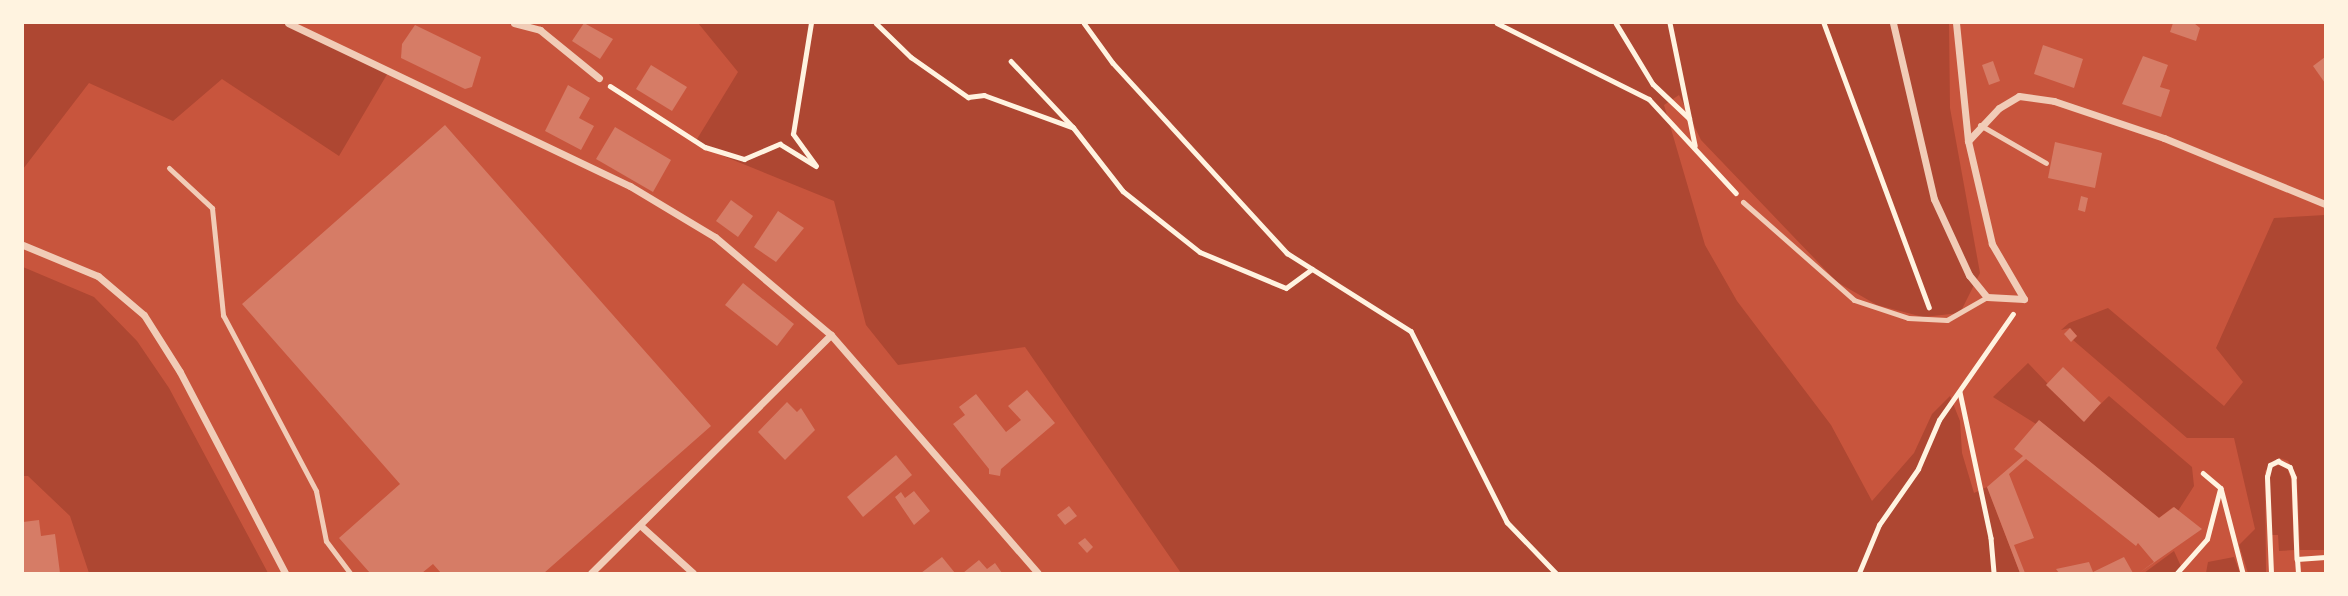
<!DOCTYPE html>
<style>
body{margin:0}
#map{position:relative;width:2348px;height:596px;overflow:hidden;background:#c8553d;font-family:Figtree,sans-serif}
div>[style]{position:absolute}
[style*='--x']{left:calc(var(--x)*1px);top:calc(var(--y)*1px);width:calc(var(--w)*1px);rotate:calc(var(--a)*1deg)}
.green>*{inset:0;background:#ae4732}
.building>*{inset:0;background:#d67c66}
.path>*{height:4.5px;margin:-2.25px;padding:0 2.25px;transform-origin:2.25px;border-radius:2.25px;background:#fff3e0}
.service>*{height:5px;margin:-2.5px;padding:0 2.5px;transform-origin:2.5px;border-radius:2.5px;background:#f1ccb7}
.minor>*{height:7px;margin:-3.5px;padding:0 3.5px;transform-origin:3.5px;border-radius:3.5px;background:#f1ccb7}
span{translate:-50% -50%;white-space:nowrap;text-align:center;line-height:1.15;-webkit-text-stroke:6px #fff3e0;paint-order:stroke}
.frame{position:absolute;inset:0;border:24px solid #fff3e0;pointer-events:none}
</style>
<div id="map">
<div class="green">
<div style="clip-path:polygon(23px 23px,288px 23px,389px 71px,339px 156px,222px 79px,173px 121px,89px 83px,23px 169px)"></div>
<div style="clip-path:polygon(698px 23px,1949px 23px,1950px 108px,1980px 273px,1960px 313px,1923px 317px,1877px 305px,1837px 282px,1701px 140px,1679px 95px,1664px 105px,1705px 245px,1737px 301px,1831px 425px,1872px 501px,1914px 453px,1932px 414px,1950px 396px,1960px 421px,1962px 453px,1974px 493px,1987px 487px,2020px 573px,1181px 573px,1025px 347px,898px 365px,866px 325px,834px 201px,694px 144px,738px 72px)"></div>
<div style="clip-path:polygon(2325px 215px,2325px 550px,2300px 550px,2297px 477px,2288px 461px,2279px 458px,2265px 471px,2266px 573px,2248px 573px,2239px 545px,2255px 529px,2234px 438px,2187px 438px,2073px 340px,2077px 336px,2070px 328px,2061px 330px,2069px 323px,2108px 308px,2224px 406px,2243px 382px,2216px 348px,2274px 218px)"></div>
<div style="clip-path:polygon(23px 267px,94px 297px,137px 341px,169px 388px,268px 573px,89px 573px,70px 516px,28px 476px,23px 476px)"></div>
<div style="clip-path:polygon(2028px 363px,2083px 421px,2109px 396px,2192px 467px,2194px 486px,2178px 511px,2173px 507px,2159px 518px,2040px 421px,2036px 424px,1993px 397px)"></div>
<div style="clip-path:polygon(2279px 465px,2287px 468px,2291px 479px,2294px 550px,2279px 551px,2278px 535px,2271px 535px,2269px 477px,2272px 467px)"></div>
<div style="clip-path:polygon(2174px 551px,2184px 573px,2144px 573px)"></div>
<div style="clip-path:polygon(2234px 557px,2240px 573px,2206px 573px,2208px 562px)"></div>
</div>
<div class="building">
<div style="clip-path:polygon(584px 23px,613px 39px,600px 59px,572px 41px)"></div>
<div style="clip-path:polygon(2173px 23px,2194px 23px,2200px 28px,2196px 41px,2170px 32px)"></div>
<div style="clip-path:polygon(415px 25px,481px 57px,472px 87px,465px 89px,401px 58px,402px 44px)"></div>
<div style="clip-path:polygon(2043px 45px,2083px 59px,2074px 88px,2034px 74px)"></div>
<div style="clip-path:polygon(2143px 56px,2168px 65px,2160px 87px,2170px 90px,2161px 117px,2122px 104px)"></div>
<div style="clip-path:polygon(2325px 57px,2325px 83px,2313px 66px)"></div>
<div style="clip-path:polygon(1993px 61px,2000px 81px,1989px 85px,1982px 65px)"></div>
<div style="clip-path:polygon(651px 65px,687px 87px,672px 111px,636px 89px)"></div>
<div style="clip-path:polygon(568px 85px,590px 98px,579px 118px,594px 126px,581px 150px,545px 131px)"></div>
<div style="clip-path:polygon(445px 125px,711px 426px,544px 573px,441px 573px,433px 564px,422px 573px,370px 573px,339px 538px,400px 484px,242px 304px)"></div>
<div style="clip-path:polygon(615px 127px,671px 160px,653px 192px,596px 159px)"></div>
<div style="clip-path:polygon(2055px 142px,2102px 153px,2095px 188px,2048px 178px)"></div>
<div style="clip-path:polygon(2081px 196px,2088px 198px,2085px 212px,2078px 210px)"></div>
<div style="clip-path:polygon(731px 200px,753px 216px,738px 237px,716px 221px)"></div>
<div style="clip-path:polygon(778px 211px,804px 228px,776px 262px,754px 247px)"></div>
<div style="clip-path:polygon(743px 283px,794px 324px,777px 346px,725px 305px)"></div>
<div style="clip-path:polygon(2070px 328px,2077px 336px,2071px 342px,2064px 334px)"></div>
<div style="clip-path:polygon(2063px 367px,2101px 403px,2084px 422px,2046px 385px)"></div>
<div style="clip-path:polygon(1027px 390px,1055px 423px,1001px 469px,1000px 476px,989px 474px,989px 469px,953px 424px,965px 415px,959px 407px,976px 394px,1006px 432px,1021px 420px,1008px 406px)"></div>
<div style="clip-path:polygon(787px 402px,797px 412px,801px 408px,815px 430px,785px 460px,758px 432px)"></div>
<div style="clip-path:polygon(2039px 420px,2159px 518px,2174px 507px,2202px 529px,2139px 573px,2154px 562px,2138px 543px,2136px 546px,2026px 459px,2009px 474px,2034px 538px,2014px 545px,2025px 573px,2020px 573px,1987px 487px,2023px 456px,2014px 449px)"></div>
<div style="clip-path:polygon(896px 455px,912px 475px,863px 517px,847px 497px)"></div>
<div style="clip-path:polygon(914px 491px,930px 511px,914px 525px,895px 497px,901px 492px,905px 498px)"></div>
<div style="clip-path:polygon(1069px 506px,1077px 516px,1065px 525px,1057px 515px)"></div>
<div style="clip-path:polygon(39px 520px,41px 536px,55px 534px,60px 573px,23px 573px,23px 522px)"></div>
<div style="clip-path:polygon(1085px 538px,1093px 547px,1087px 553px,1078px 543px)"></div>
<div style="clip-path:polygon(942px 557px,955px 573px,921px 573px)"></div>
<div style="clip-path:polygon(2124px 557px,2133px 573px,2059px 573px,2056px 569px,2089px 562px,2093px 572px)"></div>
<div style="clip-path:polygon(979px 560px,987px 569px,995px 563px,1002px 573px,963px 573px)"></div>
</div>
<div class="path">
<div style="--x:876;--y:23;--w:49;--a:44.2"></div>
<div style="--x:911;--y:57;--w:70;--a:35.1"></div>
<div style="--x:968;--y:97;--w:16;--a:-7"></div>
<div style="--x:984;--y:95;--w:94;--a:20"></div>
<div style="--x:1084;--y:23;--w:49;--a:54.1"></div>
<div style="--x:1113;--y:63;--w:258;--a:47.5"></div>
<div style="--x:1287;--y:253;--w:146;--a:32.2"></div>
<div style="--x:1411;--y:331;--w:214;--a:63.3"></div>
<div style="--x:1507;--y:522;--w:71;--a:46.1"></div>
<div style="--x:1497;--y:23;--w:170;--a:26.6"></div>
<div style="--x:1649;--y:99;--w:128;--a:47.2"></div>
<div style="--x:1616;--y:23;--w:71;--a:58.8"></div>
<div style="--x:1653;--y:84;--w:50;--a:43.4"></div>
<div style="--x:1670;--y:23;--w:125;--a:78.4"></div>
<div style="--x:1824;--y:23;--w:303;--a:69.7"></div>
<div style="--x:1011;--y:61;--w:91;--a:46.8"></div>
<div style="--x:1073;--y:127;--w:81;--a:52"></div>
<div style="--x:1123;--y:191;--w:98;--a:38.4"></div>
<div style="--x:1200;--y:252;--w:93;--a:22.7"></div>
<div style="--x:1286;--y:288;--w:32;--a:-36"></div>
<div style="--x:610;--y:86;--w:113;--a:32.7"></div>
<div style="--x:705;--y:147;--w:41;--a:17.1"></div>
<div style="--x:744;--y:159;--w:39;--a:-23"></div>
<div style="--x:780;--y:144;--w:42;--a:31.4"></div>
<div style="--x:816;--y:166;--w:39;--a:-126"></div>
<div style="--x:793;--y:134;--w:112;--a:-80.8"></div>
<div style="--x:1960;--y:392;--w:149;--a:78"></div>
<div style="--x:1991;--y:538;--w:35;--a:85"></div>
<div style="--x:2203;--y:473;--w:23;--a:40"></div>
<div style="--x:2221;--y:488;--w:88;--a:75.5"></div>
<div style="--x:1859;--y:573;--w:52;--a:-67.4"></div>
<div style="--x:1879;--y:525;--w:68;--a:-55.1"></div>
<div style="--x:1918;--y:469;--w:53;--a:-66.8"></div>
<div style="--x:1939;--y:420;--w:129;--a:-55.1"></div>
<div style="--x:2177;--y:573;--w:45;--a:-48.6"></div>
<div style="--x:2207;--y:539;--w:52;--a:-75.4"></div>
<div style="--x:2271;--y:573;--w:96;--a:-92.4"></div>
<div style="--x:2267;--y:477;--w:12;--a:-76"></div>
<div style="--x:2270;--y:465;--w:9;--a:-27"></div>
<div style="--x:2278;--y:461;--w:13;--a:27"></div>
<div style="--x:2290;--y:467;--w:11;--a:68"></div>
<div style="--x:2294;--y:477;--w:82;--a:87.9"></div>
<div style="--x:2298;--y:573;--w:14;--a:-94"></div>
<div style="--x:2297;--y:559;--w:28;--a:-4"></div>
</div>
<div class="service">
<div style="--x:1980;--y:125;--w:76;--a:29.9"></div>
<div style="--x:169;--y:168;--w:59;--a:42.9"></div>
<div style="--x:212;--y:208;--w:108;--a:84.1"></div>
<div style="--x:223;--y:315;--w:199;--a:62.1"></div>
<div style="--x:316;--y:491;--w:51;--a:78.7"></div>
<div style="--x:326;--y:541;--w:40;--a:53"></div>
<div style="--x:1743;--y:202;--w:148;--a:41.4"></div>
<div style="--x:1854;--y:300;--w:57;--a:18.4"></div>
<div style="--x:1908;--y:318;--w:39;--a:3"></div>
<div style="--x:1947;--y:320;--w:46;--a:-29.9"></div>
</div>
<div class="minor">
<div style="--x:288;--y:23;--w:379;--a:25.5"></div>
<div style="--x:630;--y:186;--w:99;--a:31"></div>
<div style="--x:715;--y:237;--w:152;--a:40.2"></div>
<div style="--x:831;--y:335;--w:315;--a:49"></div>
<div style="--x:514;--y:23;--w:27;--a:15"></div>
<div style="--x:540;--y:30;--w:76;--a:39.1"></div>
<div style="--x:1893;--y:23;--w:181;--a:76.9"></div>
<div style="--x:1934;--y:199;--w:84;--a:65.3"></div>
<div style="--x:1969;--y:275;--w:28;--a:51"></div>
<div style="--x:1987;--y:297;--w:37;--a:3"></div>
<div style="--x:2024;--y:299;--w:64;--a:-120.2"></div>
<div style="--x:1992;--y:244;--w:106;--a:-103.1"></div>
<div style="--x:1968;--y:141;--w:119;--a:-95.8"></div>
<div style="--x:1968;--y:141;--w:45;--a:-46.8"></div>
<div style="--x:1999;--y:108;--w:23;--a:-31"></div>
<div style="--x:2019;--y:96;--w:35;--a:8"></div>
<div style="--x:2054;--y:101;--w:116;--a:18.6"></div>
<div style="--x:2164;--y:138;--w:174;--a:22.3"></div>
<div style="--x:23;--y:245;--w:81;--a:22.5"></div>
<div style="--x:98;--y:276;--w:60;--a:40.3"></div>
<div style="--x:144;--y:315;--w:67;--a:57.7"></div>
<div style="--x:180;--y:372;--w:227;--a:62.4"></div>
<div style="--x:641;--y:526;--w:70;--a:42.1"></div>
<div style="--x:591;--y:573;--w:338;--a:-44.8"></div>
</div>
<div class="frame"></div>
</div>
